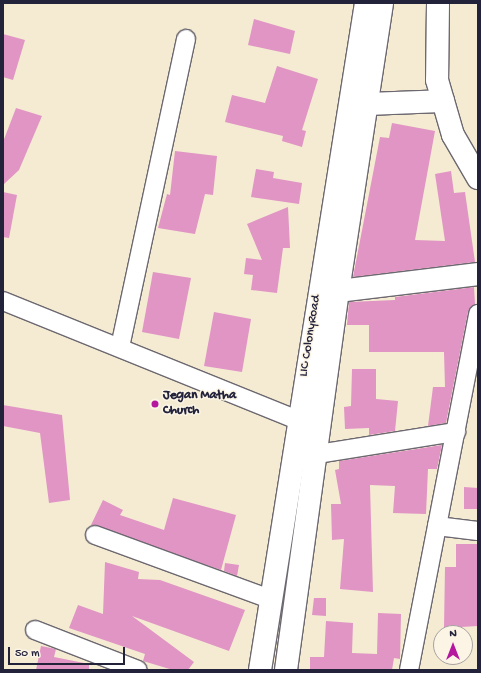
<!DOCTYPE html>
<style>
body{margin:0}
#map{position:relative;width:481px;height:673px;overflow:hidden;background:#f4ebd2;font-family:"Gochi Hand",sans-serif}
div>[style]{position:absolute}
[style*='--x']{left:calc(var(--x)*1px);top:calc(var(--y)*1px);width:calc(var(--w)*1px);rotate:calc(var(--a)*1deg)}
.building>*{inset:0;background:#e095c4}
.roads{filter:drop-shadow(1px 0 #6c6870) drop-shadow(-1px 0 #6c6870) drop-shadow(0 1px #6c6870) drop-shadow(0 -1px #6c6870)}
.minor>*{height:18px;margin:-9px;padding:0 9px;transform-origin:9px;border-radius:9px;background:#fff}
.tertiary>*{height:22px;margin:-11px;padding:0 11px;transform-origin:11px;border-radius:11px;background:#fff}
.secondary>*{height:22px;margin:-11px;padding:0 11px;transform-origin:11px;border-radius:11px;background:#fff}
.dots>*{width:11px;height:11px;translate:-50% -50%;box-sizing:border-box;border:2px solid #fcf5e5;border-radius:50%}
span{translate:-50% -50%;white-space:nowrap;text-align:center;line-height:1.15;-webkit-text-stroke:3px #fcf5e5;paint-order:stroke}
.street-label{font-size:13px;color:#22223b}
.poi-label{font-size:13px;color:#22223b;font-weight:700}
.left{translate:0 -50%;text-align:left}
.frame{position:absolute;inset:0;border:4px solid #22223b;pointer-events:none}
.north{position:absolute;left:433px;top:625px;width:40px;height:40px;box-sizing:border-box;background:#fcf5e5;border:1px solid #a5a1a1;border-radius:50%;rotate:0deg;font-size:11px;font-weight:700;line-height:16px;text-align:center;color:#22223b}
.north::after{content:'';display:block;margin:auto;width:14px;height:18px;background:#b5179e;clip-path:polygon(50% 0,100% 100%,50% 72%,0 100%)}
.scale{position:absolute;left:8px;top:647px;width:117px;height:18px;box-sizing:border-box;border:2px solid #22223b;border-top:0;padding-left:5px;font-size:12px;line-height:14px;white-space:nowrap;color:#22223b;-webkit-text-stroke:3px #fcf5e5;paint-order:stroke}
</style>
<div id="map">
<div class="building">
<div style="clip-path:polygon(254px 19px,295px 31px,290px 54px,248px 45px)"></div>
<div style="clip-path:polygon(3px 34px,25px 40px,13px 80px,3px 77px)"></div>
<div style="clip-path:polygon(277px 66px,318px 79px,302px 130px,306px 131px,302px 147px,282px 141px,283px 136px,225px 122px,232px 95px,265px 103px)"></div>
<div style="clip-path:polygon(16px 108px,42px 116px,19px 170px,3px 185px,3px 142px)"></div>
<div style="clip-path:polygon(392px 123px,435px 131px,415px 240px,445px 241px,435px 174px,451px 171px,454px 193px,465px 192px,475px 262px,353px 277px,380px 137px,389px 138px)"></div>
<div style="clip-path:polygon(175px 151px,217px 156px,213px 195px,205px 194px,195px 234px,158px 228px,167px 194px,170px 195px)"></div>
<div style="clip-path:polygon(256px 169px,274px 172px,273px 178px,302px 183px,299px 204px,251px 197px)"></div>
<div style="clip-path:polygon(3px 192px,17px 195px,9px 238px,3px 237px)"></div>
<div style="clip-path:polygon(288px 207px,290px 248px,283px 248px,277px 293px,251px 290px,253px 275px,244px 274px,246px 258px,262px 260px,247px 224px)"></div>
<div style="clip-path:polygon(153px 272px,191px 278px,179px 339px,142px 332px)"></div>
<div style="clip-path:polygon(474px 287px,475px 304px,468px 312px,446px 423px,428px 426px,433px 387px,445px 387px,444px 352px,369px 352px,369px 325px,347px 325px,349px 302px,395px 300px,395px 297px)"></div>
<div style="clip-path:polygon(214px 312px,251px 319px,242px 372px,204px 366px)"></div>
<div style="clip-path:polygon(352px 369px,376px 369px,376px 399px,398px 401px,395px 431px,369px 435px,369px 428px,345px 429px,344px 407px,351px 406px)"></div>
<div style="clip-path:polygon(3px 405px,62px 415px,70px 500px,49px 503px,40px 433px,3px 426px)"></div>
<div style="clip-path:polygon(442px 445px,437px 469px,428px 469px,426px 514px,393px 513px,395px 486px,370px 485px,373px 592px,340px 589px,344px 539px,332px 540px,331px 504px,341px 504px,335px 470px,339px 469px,339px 461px)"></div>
<div style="clip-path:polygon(464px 487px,478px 488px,478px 509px,464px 509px)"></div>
<div style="clip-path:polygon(173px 498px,236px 515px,221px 570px,91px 525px,103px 500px,123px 510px,120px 515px,164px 530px)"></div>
<div style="clip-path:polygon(456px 544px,478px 544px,478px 626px,444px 628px,445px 567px,456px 567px)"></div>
<div style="clip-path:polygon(105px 562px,139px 572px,138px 579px,160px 580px,245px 610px,229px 651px,132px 616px,194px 662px,188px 670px,173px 670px,143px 661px,145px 654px,69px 628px,78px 605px,103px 614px)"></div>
<div style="clip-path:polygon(225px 563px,239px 565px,237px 576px,224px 571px)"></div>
<div style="clip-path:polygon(314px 598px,326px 598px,326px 616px,312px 615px)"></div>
<div style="clip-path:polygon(378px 613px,401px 614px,400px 659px,394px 658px,392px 670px,310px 670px,310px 657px,324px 657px,326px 621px,353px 623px,352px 653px,377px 654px)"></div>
<div style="clip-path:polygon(41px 646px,56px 649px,54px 657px,89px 664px,89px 670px,36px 670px)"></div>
</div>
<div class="roads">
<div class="minor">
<div style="--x:3;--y:301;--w:317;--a:22"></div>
<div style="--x:120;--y:347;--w:315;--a:-77.9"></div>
<div style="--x:318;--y:454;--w:140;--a:-9.1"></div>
<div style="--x:437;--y:526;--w:41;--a:7"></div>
<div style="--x:95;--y:535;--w:186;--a:20.1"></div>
<div style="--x:35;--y:630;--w:110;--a:21.2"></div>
<div style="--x:409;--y:670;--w:363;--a:-79"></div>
</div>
<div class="tertiary">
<div style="--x:438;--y:3;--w:77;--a:90.7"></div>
<div style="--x:437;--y:80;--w:57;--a:73.8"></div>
<div style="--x:453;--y:135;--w:50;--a:59.8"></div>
<div style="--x:366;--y:104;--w:77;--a:-2.2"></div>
<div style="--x:338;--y:291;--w:141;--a:-6.9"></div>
</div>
<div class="secondary">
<div style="--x:260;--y:670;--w:675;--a:-80.97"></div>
<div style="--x:286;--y:670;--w:383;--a:-82.2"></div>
<div style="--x:338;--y:291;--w:291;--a:-81.3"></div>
</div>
</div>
<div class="dots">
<div style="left:155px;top:404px;background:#b5179e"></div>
</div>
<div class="street-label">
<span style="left:311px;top:336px;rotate:-81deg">LIC ColonyRoad</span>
</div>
<div class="poi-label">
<span class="left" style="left:163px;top:404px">Jegan Matha<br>Church</span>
</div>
<div class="frame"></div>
<div class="north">N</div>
<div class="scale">50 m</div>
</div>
